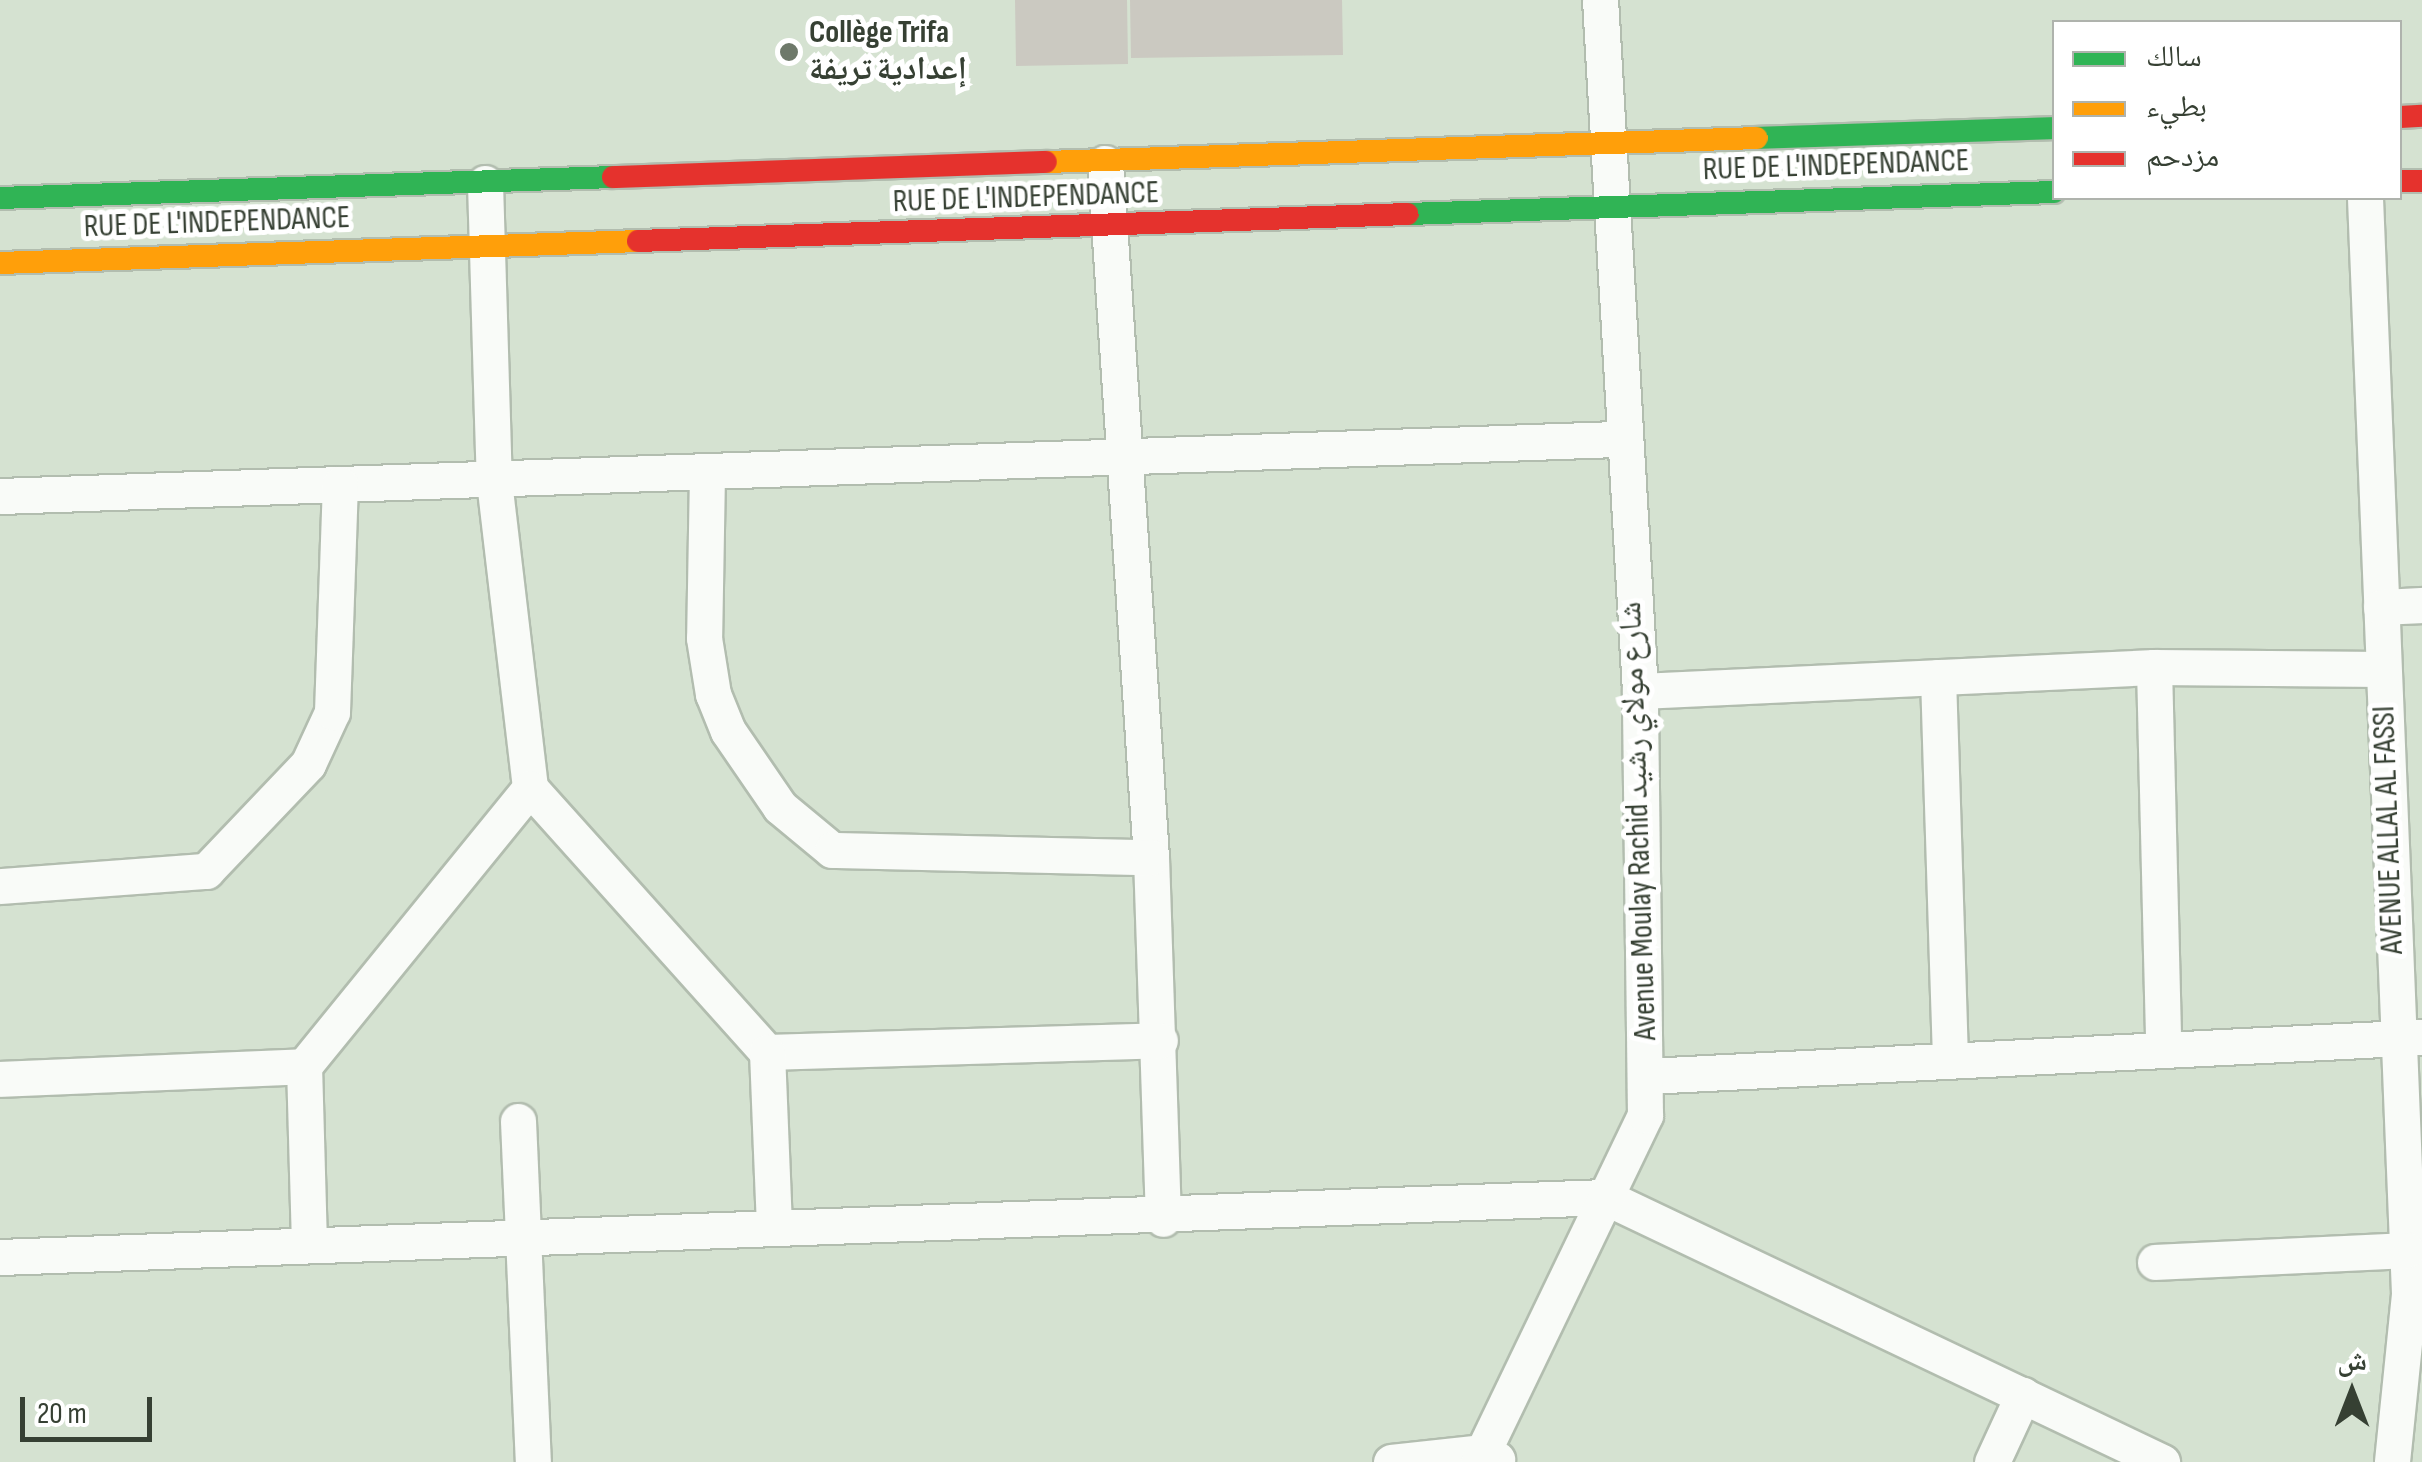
<!DOCTYPE html>
<meta charset="utf-8">
<style>
body{margin:0}
#map{position:relative;width:2422px;height:1462px;overflow:hidden;background:#d5e2d1;font-family:"Sofia Sans Condensed","Noto Naskh Arabic",sans-serif}
div>[style]{position:absolute}
[style*='--x']{left:calc(var(--x)*1px);top:calc(var(--y)*1px);width:calc(var(--w)*1px);rotate:calc(var(--a)*1deg)}
.building>*{inset:0;background:#cbc9c1}
.roads{filter:drop-shadow(2px 0 #b2bdaf) drop-shadow(-2px 0 #b2bdaf) drop-shadow(0 2px #b2bdaf) drop-shadow(0 -2px #b2bdaf)}
.street>*{height:35px;margin:-17.5px;padding:0 17.5px;transform-origin:17.5px;border-radius:17.5px;background:#f9fbf8}
.fast>*{height:22px;margin:-11px;padding:0 11px;transform-origin:11px;border-radius:11px;background:#30b455}
.slow>*{height:22px;margin:-11px;padding:0 11px;transform-origin:11px;border-radius:11px;background:#ff9f0a}
.jam>*{height:22px;margin:-11px;padding:0 11px;transform-origin:11px;border-radius:11px;background:#e5322d}
.dots>*{width:28px;height:28px;translate:-50% -50%;box-sizing:border-box;border:5px solid #fff;border-radius:50%}
span{translate:-50% -50%;white-space:nowrap;text-align:center;line-height:1.15;-webkit-text-stroke:10px #fff;paint-order:stroke}
.poi-label{font-size:32px;color:#364033;font-weight:700}
.left{translate:0 -50%;text-align:left}
.street-label{font-size:32px;color:#364033}
.legend{position:absolute;left:2052px;top:20px;width:350px;height:180px;box-sizing:border-box;background:#fff;border:2px solid #afb3ad;margin:0;padding:12px 18px;list-style:none;font-size:30px;color:#364033}
.legend li{display:flex;align-items:center;gap:20px;height:50px}
.legend b{width:50px;border:2px solid #afb3ad}
.north{position:absolute;left:2302px;top:1342px;width:100px;height:100px;-webkit-text-stroke:8px #fff;paint-order:stroke;rotate:0deg;font-size:28px;font-weight:700;line-height:40px;text-align:center;color:#364033}
.north::after{content:'';display:block;margin:auto;width:35px;height:45px;background:#364033;clip-path:polygon(50% 0,100% 100%,50% 72%,0 100%)}
.scale{position:absolute;left:20px;top:1397px;width:132px;height:45px;box-sizing:border-box;border:5px solid #364033;border-top:0;padding-left:12px;font-size:30px;line-height:35px;white-space:nowrap;color:#364033;-webkit-text-stroke:8px #fff;paint-order:stroke}
</style>
<div id="map">
<div class="building">
<div style="clip-path:polygon(1015px 0,1127px 0,1128px 64px,1016px 66px)"></div>
<div style="clip-path:polygon(1130px 0,1342px 0,1343px 55px,1131px 58px)"></div>
</div>
<div class="roads">
<div class="street">
<div style="--x:1105;--y:163;--w:696;--a:86.21"></div>
<div style="--x:1151;--y:857;--w:362;--a:88.1"></div>
<div style="--x:485;--y:183;--w:298;--a:88.3"></div>
<div style="--x:494;--y:481;--w:309;--a:83.3"></div>
<div style="--x:2365;--y:198;--w:1097;--a:87.7"></div>
<div style="--x:2409;--y:1294;--w:169;--a:95.8"></div>
<div style="--x:707;--y:473;--w:165;--a:91"></div>
<div style="--x:704;--y:638;--w:57;--a:80.9"></div>
<div style="--x:713;--y:694;--w:40;--a:68"></div>
<div style="--x:728;--y:731;--w:92;--a:55.6"></div>
<div style="--x:780;--y:807;--w:67;--a:39.6"></div>
<div style="--x:832;--y:850;--w:319;--a:1.3"></div>
<div style="--x:0;--y:496;--w:1620;--a:-2.02"></div>
<div style="--x:2381;--y:607;--w:41;--a:-2.8"></div>
<div style="--x:2154;--y:667;--w:381;--a:88.6"></div>
<div style="--x:1938;--y:677;--w:383;--a:88.2"></div>
<div style="--x:1640;--y:691;--w:515;--a:-2.67"></div>
<div style="--x:2154;--y:667;--w:229;--a:0.5"></div>
<div style="--x:0;--y:886;--w:207;--a:-4.2"></div>
<div style="--x:206;--y:871;--w:148;--a:-46.4"></div>
<div style="--x:308;--y:764;--w:57;--a:-65.2"></div>
<div style="--x:332;--y:712;--w:228;--a:-88"></div>
<div style="--x:767;--y:1052;--w:393;--a:-1.7"></div>
<div style="--x:1647;--y:1076;--w:776;--a:-2.88"></div>
<div style="--x:0;--y:1079;--w:304;--a:-2.4"></div>
<div style="--x:518;--y:1121;--w:341;--a:87.5"></div>
<div style="--x:309;--y:1244;--w:178;--a:-91.6"></div>
<div style="--x:304;--y:1066;--w:358;--a:-50.9"></div>
<div style="--x:530;--y:788;--w:355;--a:48.1"></div>
<div style="--x:767;--y:1052;--w:175;--a:87.7"></div>
<div style="--x:0;--y:1257;--w:1606;--a:-2.14"></div>
<div style="--x:1605;--y:1197;--w:617;--a:25.44"></div>
<div style="--x:2155;--y:1262;--w:252;--a:-2.7"></div>
<div style="--x:1391;--y:1462;--w:93;--a:-6.2"></div>
<div style="--x:1483;--y:1452;--w:16;--a:27"></div>
<div style="--x:1478;--y:1462;--w:385;--a:-64.3"></div>
<div style="--x:1645;--y:1115;--w:424;--a:-90.7"></div>
<div style="--x:1640;--y:691;--w:692;--a:-93.31"></div>
<div style="--x:1992;--y:1462;--w:74;--a:-65.2"></div>
</div>
<div class="fast">
<div style="--x:1757;--y:138;--w:297;--a:-1.9"></div>
<div style="--x:0;--y:198;--w:613;--a:-1.96"></div>
<div style="--x:1408;--y:214;--w:646;--a:-1.95"></div>
</div>
<div class="slow">
<div style="--x:1046;--y:162;--w:711;--a:-1.93"></div>
<div style="--x:0;--y:263;--w:638;--a:-1.97"></div>
</div>
<div class="jam">
<div style="--x:2400;--y:117;--w:22;--a:-3"></div>
<div style="--x:613;--y:177;--w:433;--a:-2"></div>
<div style="--x:2400;--y:181;--w:22;--a:0"></div>
<div style="--x:638;--y:241;--w:770;--a:-2.01"></div>
</div>
</div>
<div class="dots">
<div style="left:789px;top:52px;background:#6e796a"></div>
</div>
<div class="poi-label">
<span class="left" style="left:809px;top:52px">Collège Trifa<br>إعدادية تريفة</span>
</div>
<div class="street-label">
<span style="left:1836px;top:166px;rotate:-2deg">RUE DE L'INDEPENDANCE</span>
<span style="left:1026px;top:198px;rotate:-2deg">RUE DE L'INDEPENDANCE</span>
<span style="left:217px;top:223px;rotate:-2deg">RUE DE L'INDEPENDANCE</span>
<span style="left:1639px;top:821px;rotate:-92deg">Avenue Moulay Rachid شارع مولاي رشيد</span>
<span style="left:2389px;top:830px;rotate:-92deg">AVENUE ALLAL AL FASSI</span>
</div>
<ul class="legend">
<li><b style="height:12px;background:#30b455"></b>سالك</li>
<li><b style="height:12px;background:#ff9f0a"></b>بطيء</li>
<li><b style="height:12px;background:#e5322d"></b>مزدحم</li>
</ul>
<div class="north">ش</div>
<div class="scale">20 m</div>
</div>
